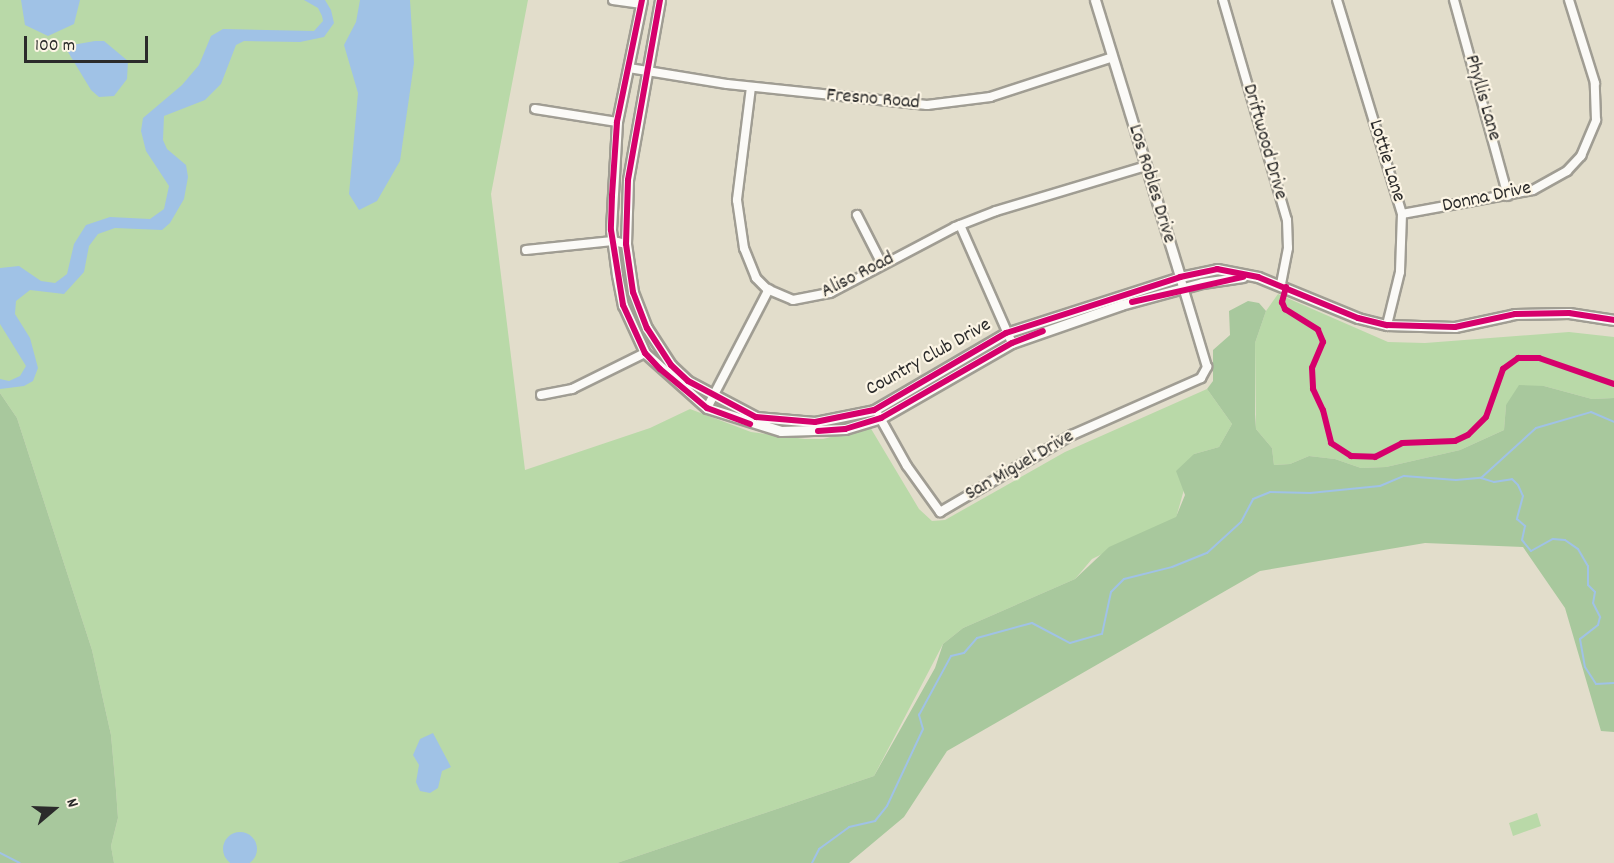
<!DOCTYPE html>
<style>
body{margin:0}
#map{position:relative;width:1614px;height:863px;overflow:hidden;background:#e2ddcb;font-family:Dekko,sans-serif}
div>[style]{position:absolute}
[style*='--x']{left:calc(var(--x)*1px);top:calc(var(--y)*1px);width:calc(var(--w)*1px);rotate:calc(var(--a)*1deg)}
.green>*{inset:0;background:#b9d9a8}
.forest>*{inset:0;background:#a8c89d}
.water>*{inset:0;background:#a0c2e6}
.round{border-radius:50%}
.stream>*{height:2px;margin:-1px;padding:0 1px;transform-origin:1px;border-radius:1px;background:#a0c2e6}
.roads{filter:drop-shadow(2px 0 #a09d93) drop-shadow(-2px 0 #a09d93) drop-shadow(0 2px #a09d93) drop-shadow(0 -2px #a09d93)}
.minor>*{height:8px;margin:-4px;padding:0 4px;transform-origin:4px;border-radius:4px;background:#fbfaf7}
.tertiary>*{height:9px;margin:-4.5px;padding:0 4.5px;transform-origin:4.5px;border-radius:4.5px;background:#fbfaf7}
.cycleway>*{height:6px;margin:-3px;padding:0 3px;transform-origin:3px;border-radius:3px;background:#d6006c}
span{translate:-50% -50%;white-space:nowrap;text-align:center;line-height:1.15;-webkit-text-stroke:4.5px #fcf5e5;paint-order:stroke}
.street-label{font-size:20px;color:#2b2b2b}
.north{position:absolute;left:24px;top:779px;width:60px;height:60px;-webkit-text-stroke:4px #fcf5e5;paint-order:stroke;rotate:71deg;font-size:16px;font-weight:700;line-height:24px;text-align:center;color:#2b2b2b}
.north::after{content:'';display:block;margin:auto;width:21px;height:27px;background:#2b2b2b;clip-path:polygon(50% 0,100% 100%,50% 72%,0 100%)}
.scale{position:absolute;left:24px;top:36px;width:124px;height:27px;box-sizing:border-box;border:3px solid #2b2b2b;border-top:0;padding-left:8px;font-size:18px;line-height:21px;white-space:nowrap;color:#2b2b2b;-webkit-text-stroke:4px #fcf5e5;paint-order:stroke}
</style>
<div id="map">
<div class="green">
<div style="clip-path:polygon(0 0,528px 0,491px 194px,525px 470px,650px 428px,690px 409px,751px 432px,805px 439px,823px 439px,870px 427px,919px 509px,932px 521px,945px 520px,1065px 452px,1207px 389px,1232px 424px,1219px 447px,1194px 454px,1176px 518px,1092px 559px,1075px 579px,963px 628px,943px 644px,874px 776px,617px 863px,114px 863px,111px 846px,118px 818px,116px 790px,111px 735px,92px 650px,17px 418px,0 393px)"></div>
<div style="clip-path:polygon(1278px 294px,1388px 342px,1425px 343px,1569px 332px,1614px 337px,1614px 398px,1592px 399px,1544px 386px,1506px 405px,1504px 430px,1460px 450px,1386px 467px,1361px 468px,1335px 459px,1309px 456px,1290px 464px,1274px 465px,1272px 448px,1256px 429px,1255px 343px,1266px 311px)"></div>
<div style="clip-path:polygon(1537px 813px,1541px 826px,1513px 836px,1509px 823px)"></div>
</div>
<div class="forest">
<div style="clip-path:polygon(1248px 301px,1259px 303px,1266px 311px,1255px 343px,1255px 414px,1256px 429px,1272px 448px,1274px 465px,1290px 464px,1309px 456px,1335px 459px,1361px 468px,1386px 467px,1460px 450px,1504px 430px,1506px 405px,1519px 385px,1544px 386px,1592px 399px,1614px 398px,1614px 732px,1601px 731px,1565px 608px,1523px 547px,1425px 543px,1260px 571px,947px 751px,904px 817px,849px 863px,617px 863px,874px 776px,935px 668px,943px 644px,963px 628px,1075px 579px,1109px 547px,1176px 517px,1185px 495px,1176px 471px,1194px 454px,1219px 447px,1232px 424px,1207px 389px,1213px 381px,1213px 350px,1230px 335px,1229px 311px)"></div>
<div style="clip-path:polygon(0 393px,17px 418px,92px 650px,111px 735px,116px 790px,118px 818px,111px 846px,114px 863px,0 863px)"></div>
</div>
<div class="water">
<div style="clip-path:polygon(21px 0,80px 0,74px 24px,48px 36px,25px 25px)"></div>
<div style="clip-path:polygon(304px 0,325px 0,331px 10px,334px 23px,324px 37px,300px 42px,244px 41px,236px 45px,221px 84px,205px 100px,164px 116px,163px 140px,167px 149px,186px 165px,188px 177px,184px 199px,170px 223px,162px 230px,115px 228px,98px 234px,89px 246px,84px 272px,64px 294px,30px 290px,16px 301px,15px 314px,30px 338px,38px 368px,33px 381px,24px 386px,0 389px,0 379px,9px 381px,20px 376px,26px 366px,0 324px,0 268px,19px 266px,41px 281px,55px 283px,67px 274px,74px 244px,86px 225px,110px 217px,150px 219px,164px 209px,169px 186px,146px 151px,141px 131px,143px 118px,182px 85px,199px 65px,211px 36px,223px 29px,314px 31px,323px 21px,322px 16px,318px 8px)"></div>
<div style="clip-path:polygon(360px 0,410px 0,414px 63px,400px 161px,377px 201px,359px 210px,349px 194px,358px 93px,344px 45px,356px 22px)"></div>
<div style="clip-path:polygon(95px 41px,104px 41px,128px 61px,127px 79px,114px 96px,99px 97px,91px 90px,68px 52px,72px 45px)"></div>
<div style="clip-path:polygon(433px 733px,451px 767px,442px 771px,438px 788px,430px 793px,420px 791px,416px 782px,419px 765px,413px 755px,420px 739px)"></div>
<div class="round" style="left:223px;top:832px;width:34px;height:34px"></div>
</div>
<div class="stream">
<div style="--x:1481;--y:478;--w:14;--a:17"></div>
<div style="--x:1494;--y:482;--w:18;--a:-9"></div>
<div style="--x:1512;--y:479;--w:8;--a:45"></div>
<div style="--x:1518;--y:485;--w:12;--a:66"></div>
<div style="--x:1523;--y:496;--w:24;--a:105"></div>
<div style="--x:1517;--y:519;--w:11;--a:41"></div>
<div style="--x:1525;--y:526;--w:14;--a:102"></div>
<div style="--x:1522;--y:540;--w:14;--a:51"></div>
<div style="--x:1531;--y:551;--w:25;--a:-29"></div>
<div style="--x:1553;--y:539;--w:12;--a:5"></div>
<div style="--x:1565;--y:540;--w:16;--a:35"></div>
<div style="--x:1578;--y:549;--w:20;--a:60"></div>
<div style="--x:1588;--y:566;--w:19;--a:90"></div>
<div style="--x:1588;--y:585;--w:10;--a:45"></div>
<div style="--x:1595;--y:592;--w:11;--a:100"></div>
<div style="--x:1593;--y:603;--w:16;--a:63"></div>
<div style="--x:1600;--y:617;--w:8;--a:104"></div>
<div style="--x:1598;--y:625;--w:23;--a:142"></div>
<div style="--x:1580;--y:639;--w:28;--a:80"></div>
<div style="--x:1585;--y:667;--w:20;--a:57"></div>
<div style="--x:1596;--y:684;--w:18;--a:-3"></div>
<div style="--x:0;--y:853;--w:22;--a:27"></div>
<div style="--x:812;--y:863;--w:16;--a:-63"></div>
<div style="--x:819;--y:849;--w:37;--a:-36"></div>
<div style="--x:849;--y:827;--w:27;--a:-13"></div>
<div style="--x:875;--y:821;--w:19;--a:-51"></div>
<div style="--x:887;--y:806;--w:85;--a:-64.9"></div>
<div style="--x:923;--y:729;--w:15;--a:-106"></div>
<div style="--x:919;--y:715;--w:67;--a:-61.5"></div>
<div style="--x:951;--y:656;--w:13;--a:-13"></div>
<div style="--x:964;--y:653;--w:20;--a:-49"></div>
<div style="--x:977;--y:638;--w:57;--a:-15.3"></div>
<div style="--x:1032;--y:623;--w:43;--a:27.8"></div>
<div style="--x:1070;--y:643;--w:33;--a:-16"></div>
<div style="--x:1102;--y:634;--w:43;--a:-77.9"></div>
<div style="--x:1111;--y:592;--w:18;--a:-45"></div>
<div style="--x:1124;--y:579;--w:49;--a:-14"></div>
<div style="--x:1172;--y:567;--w:38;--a:-22"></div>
<div style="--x:1207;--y:553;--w:46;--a:-42.4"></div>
<div style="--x:1241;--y:522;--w:26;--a:-62"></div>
<div style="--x:1253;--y:499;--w:18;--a:-22"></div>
<div style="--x:1270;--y:492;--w:40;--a:1.4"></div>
<div style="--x:1310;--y:493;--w:70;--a:-5.7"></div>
<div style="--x:1380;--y:486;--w:26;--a:-23"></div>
<div style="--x:1404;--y:476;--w:52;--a:4.4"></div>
<div style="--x:1456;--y:480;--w:25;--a:-5"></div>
<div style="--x:1481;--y:478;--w:74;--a:-42.3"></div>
<div style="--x:1536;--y:428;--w:57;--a:-16.2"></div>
<div style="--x:1591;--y:412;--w:25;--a:23"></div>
</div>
<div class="roads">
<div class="minor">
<div style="--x:613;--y:0;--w:29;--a:8"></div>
<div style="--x:1223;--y:0;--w:229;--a:73.8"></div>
<div style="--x:1287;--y:220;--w:28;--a:88"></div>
<div style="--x:1288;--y:248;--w:38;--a:101"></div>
<div style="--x:1337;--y:0;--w:224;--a:73.1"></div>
<div style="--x:1402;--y:214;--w:58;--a:92"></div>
<div style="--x:1400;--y:272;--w:55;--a:103.8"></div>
<div style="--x:1454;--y:0;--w:203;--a:74.6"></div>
<div style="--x:629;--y:68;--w:99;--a:9.3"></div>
<div style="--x:727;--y:84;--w:201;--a:6"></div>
<div style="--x:927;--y:105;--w:64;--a:-7.2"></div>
<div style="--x:990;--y:97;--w:129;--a:-18"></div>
<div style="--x:751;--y:87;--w:114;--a:97.1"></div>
<div style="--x:737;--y:200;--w:49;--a:81.7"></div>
<div style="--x:744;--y:248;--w:32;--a:68"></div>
<div style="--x:756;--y:278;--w:16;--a:45"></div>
<div style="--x:767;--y:289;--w:28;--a:23"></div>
<div style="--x:793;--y:300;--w:38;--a:-11"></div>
<div style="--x:830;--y:293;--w:141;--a:-27.8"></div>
<div style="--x:955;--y:227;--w:44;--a:-21.3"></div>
<div style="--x:996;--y:211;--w:157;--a:-16.7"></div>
<div style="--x:535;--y:109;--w:83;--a:9"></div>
<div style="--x:1402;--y:214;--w:133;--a:-10.4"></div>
<div style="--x:1533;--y:190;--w:39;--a:-29"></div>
<div style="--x:1567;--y:171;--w:21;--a:-47"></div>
<div style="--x:1581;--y:156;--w:39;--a:-67"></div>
<div style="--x:1596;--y:120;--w:37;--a:-92"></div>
<div style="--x:1595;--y:83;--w:87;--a:-107.4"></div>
<div style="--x:857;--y:215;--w:55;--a:63"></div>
<div style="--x:960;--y:225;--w:129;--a:66.2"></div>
<div style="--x:526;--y:250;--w:87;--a:-5.9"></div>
<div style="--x:613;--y:241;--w:13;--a:13"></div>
<div style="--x:541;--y:395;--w:32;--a:-11"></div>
<div style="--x:572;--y:389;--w:81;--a:-26.3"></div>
<div style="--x:707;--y:408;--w:134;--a:-62.5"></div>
<div style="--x:879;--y:416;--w:57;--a:60.8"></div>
<div style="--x:907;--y:466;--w:57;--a:54.3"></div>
<div style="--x:940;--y:512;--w:153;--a:-30.3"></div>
<div style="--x:1072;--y:435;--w:141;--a:-23.8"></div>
<div style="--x:1201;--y:378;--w:13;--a:-61"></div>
<div style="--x:1207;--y:367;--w:94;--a:-106.7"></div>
</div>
<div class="tertiary">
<div style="--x:642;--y:0;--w:125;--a:101.6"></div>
<div style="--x:617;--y:122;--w:108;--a:93.2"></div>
<div style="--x:611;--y:230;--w:45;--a:82.4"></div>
<div style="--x:617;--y:275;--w:31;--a:79"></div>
<div style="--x:623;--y:305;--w:53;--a:65.4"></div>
<div style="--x:645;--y:353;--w:83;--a:41.6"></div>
<div style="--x:707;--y:408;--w:77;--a:17.3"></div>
<div style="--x:781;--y:431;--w:64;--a:-1.8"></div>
<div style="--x:845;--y:429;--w:38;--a:-17"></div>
<div style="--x:881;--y:418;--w:151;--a:-29.8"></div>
<div style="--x:1012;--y:343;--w:115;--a:-19.2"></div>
<div style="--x:1121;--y:305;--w:84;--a:-15.2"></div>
<div style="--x:1202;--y:283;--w:41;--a:-8.3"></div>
<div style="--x:660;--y:0;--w:183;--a:100.1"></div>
<div style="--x:628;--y:180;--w:64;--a:91.8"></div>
<div style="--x:626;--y:244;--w:49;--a:81.7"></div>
<div style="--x:633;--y:292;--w:39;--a:69"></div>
<div style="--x:647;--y:328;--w:44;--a:57"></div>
<div style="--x:671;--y:365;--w:23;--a:43"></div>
<div style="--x:688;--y:381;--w:77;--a:27.9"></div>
<div style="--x:756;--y:417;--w:59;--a:4.8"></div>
<div style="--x:815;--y:422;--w:60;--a:-11.5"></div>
<div style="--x:874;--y:410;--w:153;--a:-30.3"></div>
<div style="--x:1006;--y:333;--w:183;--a:-17.8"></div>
<div style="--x:1180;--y:277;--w:38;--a:-12"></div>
<div style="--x:1217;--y:269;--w:42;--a:11"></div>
<div style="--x:1258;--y:277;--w:108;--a:22.3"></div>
<div style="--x:1358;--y:318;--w:30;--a:14"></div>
<div style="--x:1387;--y:325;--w:68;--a:1.7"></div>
<div style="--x:1455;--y:327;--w:61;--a:-12.2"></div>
<div style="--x:1515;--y:314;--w:54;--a:-1.1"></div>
<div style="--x:1569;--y:313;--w:46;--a:8.8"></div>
<div style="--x:1095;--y:0;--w:290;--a:72.9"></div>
</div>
</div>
<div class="cycleway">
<div style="--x:642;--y:0;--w:125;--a:101.6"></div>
<div style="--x:617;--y:122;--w:74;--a:93.9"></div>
<div style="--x:612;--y:196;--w:34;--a:92"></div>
<div style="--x:611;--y:230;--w:76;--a:80.9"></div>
<div style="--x:623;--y:305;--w:53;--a:65.4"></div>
<div style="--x:645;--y:353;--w:22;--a:47"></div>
<div style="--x:660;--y:369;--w:61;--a:39.7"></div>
<div style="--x:707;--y:408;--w:46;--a:20.4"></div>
<div style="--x:660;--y:0;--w:183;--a:100.1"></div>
<div style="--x:628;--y:180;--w:64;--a:91.8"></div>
<div style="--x:626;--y:244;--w:49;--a:81.7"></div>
<div style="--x:633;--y:292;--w:39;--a:69"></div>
<div style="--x:647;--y:328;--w:44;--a:57"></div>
<div style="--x:671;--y:365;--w:23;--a:43"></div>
<div style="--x:688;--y:381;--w:77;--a:27.9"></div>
<div style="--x:756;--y:417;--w:59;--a:4.8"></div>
<div style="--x:815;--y:422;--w:60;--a:-11.5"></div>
<div style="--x:874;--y:410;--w:153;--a:-30.3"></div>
<div style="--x:1006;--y:333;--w:183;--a:-17.8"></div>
<div style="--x:1180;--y:277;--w:38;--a:-12"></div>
<div style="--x:1217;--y:269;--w:42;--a:11"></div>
<div style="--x:1258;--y:277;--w:108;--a:22.3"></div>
<div style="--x:1358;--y:318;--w:30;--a:14"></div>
<div style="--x:1387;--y:325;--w:68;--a:1.7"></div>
<div style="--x:1455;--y:327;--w:61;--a:-12.2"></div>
<div style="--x:1515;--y:314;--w:54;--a:-1.1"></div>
<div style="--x:1569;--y:313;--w:46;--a:8.8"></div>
<div style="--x:1286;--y:287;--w:16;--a:105"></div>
<div style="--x:1282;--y:302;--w:8;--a:67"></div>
<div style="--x:1285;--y:309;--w:39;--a:32"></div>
<div style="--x:1318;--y:330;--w:13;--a:67"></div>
<div style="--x:1323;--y:342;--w:28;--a:113"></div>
<div style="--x:1312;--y:368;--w:21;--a:87"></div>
<div style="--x:1313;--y:389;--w:23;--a:65"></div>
<div style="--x:1323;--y:410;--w:34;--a:76"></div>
<div style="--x:1331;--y:443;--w:24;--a:33"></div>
<div style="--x:1351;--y:456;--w:24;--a:2"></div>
<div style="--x:1375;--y:457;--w:30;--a:-27"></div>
<div style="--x:1402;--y:443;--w:53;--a:-2.2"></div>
<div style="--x:1455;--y:441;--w:14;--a:-25"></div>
<div style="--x:1468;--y:435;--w:25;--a:-45"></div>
<div style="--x:1486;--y:417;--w:51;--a:-70.5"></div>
<div style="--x:1503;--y:369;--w:19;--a:-36"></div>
<div style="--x:1518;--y:358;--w:21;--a:0"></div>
<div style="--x:1539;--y:358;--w:79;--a:19.1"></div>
<div style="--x:1132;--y:302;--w:114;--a:-12.7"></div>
<div style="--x:818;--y:431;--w:27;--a:-4"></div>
<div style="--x:845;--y:429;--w:38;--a:-17"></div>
<div style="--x:881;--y:418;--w:151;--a:-29.8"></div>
<div style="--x:1012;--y:343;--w:33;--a:-21"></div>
</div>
<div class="street-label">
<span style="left:1482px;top:98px;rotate:74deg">Phyllis Lane</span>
<span style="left:873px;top:100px;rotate:5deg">Fresno Road</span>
<span style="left:1264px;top:142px;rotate:74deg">Driftwood Drive</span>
<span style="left:1386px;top:161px;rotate:73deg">Lottie Lane</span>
<span style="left:1151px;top:184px;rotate:73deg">Los Robles Drive</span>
<span style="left:1487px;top:198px;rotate:-12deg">Donna Drive</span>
<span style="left:858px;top:276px;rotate:-27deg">Aliso Road</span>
<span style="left:929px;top:358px;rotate:-29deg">Country Club Drive</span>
<span style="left:1020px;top:466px;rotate:-30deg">San Miguel Drive</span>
</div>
<div class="north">N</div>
<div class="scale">100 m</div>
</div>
